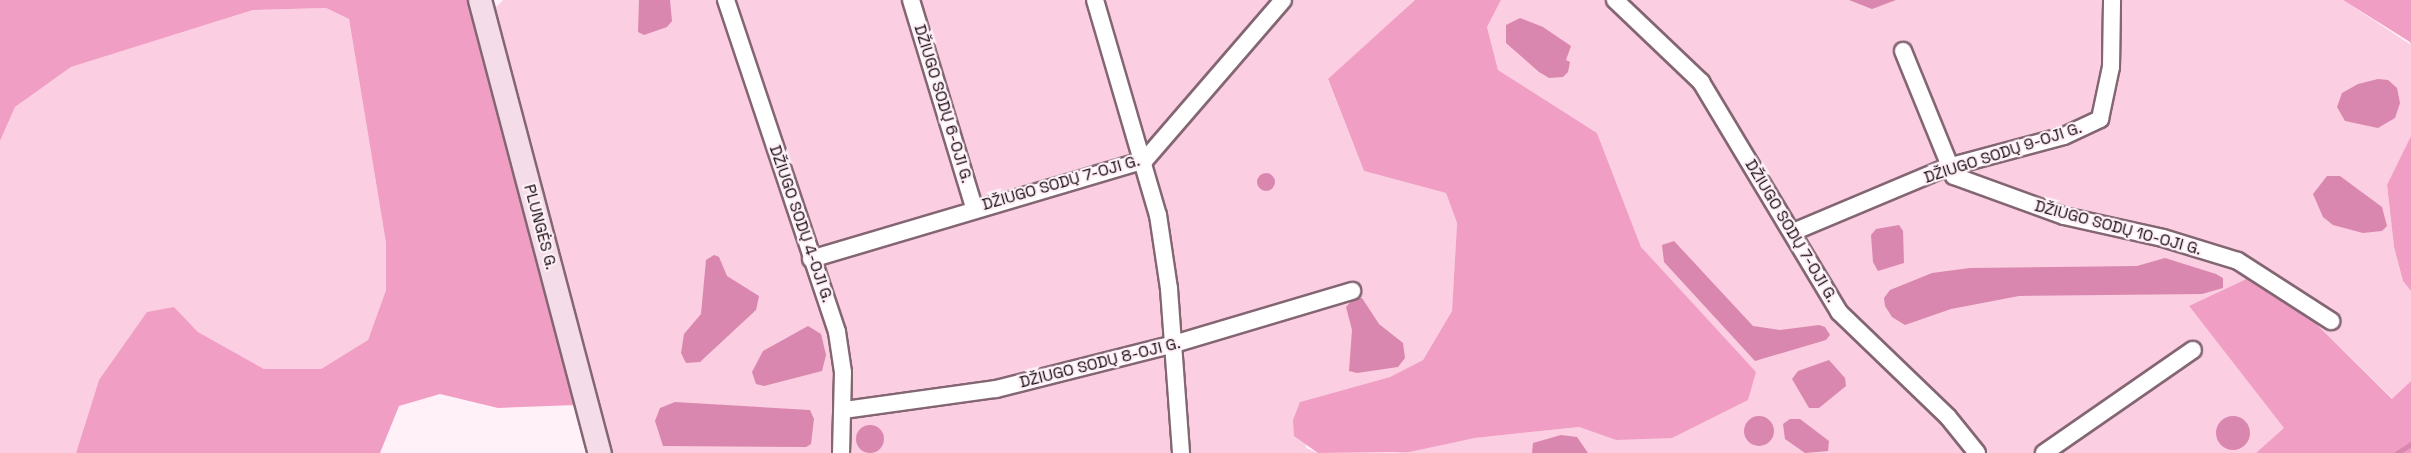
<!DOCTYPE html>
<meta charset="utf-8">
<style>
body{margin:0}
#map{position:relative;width:2411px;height:453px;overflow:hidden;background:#fff1f7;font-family:"Space Grotesk",sans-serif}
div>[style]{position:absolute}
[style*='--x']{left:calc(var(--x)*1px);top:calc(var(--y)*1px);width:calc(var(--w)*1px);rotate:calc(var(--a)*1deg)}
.green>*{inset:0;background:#fbcee2}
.forest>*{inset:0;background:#f19ec5}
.water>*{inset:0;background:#d987ae}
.round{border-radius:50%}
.stream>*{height:5px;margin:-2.5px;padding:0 2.5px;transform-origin:2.5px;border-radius:2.5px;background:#d987ae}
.roads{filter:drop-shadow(2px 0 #846673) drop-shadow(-2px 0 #846673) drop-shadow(0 2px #846673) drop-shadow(0 -2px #846673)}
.street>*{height:16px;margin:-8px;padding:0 8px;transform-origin:8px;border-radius:8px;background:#fff}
.secondary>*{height:22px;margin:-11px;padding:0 11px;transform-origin:11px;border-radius:11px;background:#f4dde8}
span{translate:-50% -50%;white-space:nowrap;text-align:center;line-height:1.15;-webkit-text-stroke:4.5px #fff1f7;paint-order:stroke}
.street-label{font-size:16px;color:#150a0f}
</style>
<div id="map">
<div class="green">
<div style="clip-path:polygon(503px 0,1415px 0,1328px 80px,1364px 171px,1446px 193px,1457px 223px,1452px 311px,1423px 360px,1390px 377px,1300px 402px,1306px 448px,1318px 453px,600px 453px,485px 19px)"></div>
<div style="clip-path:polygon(1501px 0,2343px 0,2411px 45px,2411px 136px,2387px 186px,2394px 247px,2403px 281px,2411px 291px,2411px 381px,2393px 399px,2293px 301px,2189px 306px,2285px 429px,2256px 453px,1395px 453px,1475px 438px,1579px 427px,1616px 440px,1684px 296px,1641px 247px,1597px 133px,1498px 70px,1487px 27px)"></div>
<div style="clip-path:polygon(326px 8px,349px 19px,386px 243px,386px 290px,368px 340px,321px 369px,264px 369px,198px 332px,174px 307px,99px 380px,76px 453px,0 453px,0 141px,15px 107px,71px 67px,253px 10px)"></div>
</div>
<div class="forest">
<div style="clip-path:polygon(0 0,469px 0,576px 405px,498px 408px,440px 394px,399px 406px,380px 453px,76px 453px,99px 380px,147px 312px,174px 307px,198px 332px,264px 369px,321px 369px,368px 340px,386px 290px,386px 243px,349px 19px,326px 8px,253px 10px,71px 67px,15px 107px,0 141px)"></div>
<div style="clip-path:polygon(1415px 0,1501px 0,1487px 27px,1498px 70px,1597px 133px,1641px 247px,1756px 372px,1748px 400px,1672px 438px,1616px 440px,1579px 427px,1475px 438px,1409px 452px,1318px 453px,1294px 436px,1293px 420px,1300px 402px,1390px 377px,1423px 360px,1452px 311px,1457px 223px,1446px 193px,1364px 171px,1328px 79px)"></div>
<div style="clip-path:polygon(2343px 0,2411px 0,2411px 45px,2410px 42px)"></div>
<div style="clip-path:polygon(2411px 136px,2411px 291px,2403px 281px,2394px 247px,2387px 185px)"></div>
<div style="clip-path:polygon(2255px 275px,2293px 301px,2392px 399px,2411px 381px,2411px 453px,2256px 453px,2284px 428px,2189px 306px)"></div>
</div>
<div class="water">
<div style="clip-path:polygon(639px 0,670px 0,672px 21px,667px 27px,644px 35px,638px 32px)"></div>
<div style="clip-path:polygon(1849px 0,1896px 0,1872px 9px)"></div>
<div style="clip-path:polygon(1520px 18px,1543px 27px,1571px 46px,1566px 60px,1570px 62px,1568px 72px,1563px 77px,1549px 78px,1539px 72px,1506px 43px,1506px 25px)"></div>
<div style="clip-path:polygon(2378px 79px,2388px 80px,2397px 88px,2400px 103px,2395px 118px,2378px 128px,2345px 121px,2337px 107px,2342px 93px,2358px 84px)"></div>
<div class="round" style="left:1257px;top:173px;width:18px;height:18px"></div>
<div style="clip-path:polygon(2327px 176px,2340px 176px,2382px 207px,2387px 226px,2382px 231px,2363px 233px,2333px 225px,2323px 217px,2313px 194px)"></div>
<div style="clip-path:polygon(1899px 225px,1903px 231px,1904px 263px,1878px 271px,1873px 262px,1871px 235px,1876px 229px)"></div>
<div style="clip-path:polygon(1674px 241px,1753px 326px,1780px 330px,1819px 325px,1825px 327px,1830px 335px,1826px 340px,1755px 361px,1664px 262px,1662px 245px)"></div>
<div style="clip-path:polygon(714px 255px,719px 257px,727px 276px,759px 296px,756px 310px,700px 362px,686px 363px,681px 353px,684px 334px,701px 314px,706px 260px)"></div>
<div style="clip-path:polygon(2165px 258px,2216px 274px,2223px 278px,2223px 288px,2202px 294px,2019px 296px,1951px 309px,1905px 325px,1892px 317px,1885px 306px,1884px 298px,1890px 290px,1932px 273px,1970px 268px,2137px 266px)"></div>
<div style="clip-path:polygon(1354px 298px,1362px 298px,1379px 324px,1403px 343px,1405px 358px,1398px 367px,1357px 373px,1349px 371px,1352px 330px,1346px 307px)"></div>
<div style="clip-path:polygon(808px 326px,821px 334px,826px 355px,822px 371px,764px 386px,756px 384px,752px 372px,763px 351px)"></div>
<div style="clip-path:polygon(1829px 360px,1845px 378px,1846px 386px,1819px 408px,1809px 408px,1792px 379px,1798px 371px)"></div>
<div style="clip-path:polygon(675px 402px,810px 410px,814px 419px,811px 444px,806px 447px,663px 446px,655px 421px,660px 408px)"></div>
<div class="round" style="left:1744px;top:416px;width:30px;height:30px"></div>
<div class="round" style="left:2216px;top:416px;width:34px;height:34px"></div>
<div style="clip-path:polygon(1800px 419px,1829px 441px,1828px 451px,1805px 453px,1785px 439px,1783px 424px,1790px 419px)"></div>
<div class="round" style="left:856px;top:425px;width:28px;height:28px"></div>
<div style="clip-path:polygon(1561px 435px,1577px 437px,1588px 453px,1532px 453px,1533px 443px)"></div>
</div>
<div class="stream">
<div style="--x:2397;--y:453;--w:17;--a:-33"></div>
</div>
<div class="roads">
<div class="street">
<div style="--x:726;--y:0;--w:350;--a:71.5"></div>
<div style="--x:837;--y:332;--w:40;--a:81.5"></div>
<div style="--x:843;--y:372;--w:81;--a:91.4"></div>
<div style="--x:911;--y:0;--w:217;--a:73.1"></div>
<div style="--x:1095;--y:0;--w:224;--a:73.7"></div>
<div style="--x:1158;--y:215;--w:75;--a:81.5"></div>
<div style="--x:1169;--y:289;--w:164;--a:85.8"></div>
<div style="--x:1615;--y:0;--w:119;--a:43.6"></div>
<div style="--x:1701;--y:82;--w:268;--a:59"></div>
<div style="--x:1839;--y:312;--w:151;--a:43.9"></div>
<div style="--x:1948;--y:417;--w:46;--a:51.1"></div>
<div style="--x:1903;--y:51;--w:135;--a:67.8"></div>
<div style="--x:1954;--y:176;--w:117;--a:20"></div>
<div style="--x:2064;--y:216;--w:101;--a:12.5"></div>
<div style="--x:2163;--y:238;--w:78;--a:17"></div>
<div style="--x:2238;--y:261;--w:111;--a:32.8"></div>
<div style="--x:1793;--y:232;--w:168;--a:-22.8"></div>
<div style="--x:1948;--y:167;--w:120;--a:-15"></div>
<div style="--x:2064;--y:136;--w:40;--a:-25"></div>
<div style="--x:2100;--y:119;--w:53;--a:-78.1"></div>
<div style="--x:2111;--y:67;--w:67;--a:-89.1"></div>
<div style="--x:811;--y:259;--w:348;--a:-16.5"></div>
<div style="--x:1145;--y:160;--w:211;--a:-49.2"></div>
<div style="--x:844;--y:410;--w:153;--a:-7.9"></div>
<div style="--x:996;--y:389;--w:184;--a:-14.2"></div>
<div style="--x:1174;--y:344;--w:186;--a:-16.6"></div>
<div style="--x:2044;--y:453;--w:181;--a:-34.7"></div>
</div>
<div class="secondary">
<div style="--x:480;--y:0;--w:469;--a:75.2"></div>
</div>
</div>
<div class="street-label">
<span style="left:943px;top:104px;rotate:73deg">DŽIUGO SODŲ 6-OJI G.</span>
<span style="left:2003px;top:153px;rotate:-18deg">DŽIUGO SODŲ 9-OJI G.</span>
<span style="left:1061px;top:183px;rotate:-16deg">DŽIUGO SODŲ 7-OJI G.</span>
<span style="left:801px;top:224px;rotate:71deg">DŽIUGO SODŲ 4-OJI G.</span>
<span style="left:540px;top:227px;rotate:75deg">PLUNGĖS G.</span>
<span style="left:2118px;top:228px;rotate:15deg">DŽIUGO SODŲ 10-OJI G.</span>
<span style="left:1791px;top:231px;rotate:59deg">DŽIUGO SODŲ 7-OJI G.</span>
<span style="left:1100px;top:363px;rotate:-14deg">DŽIUGO SODŲ 8-OJI G.</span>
</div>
</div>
